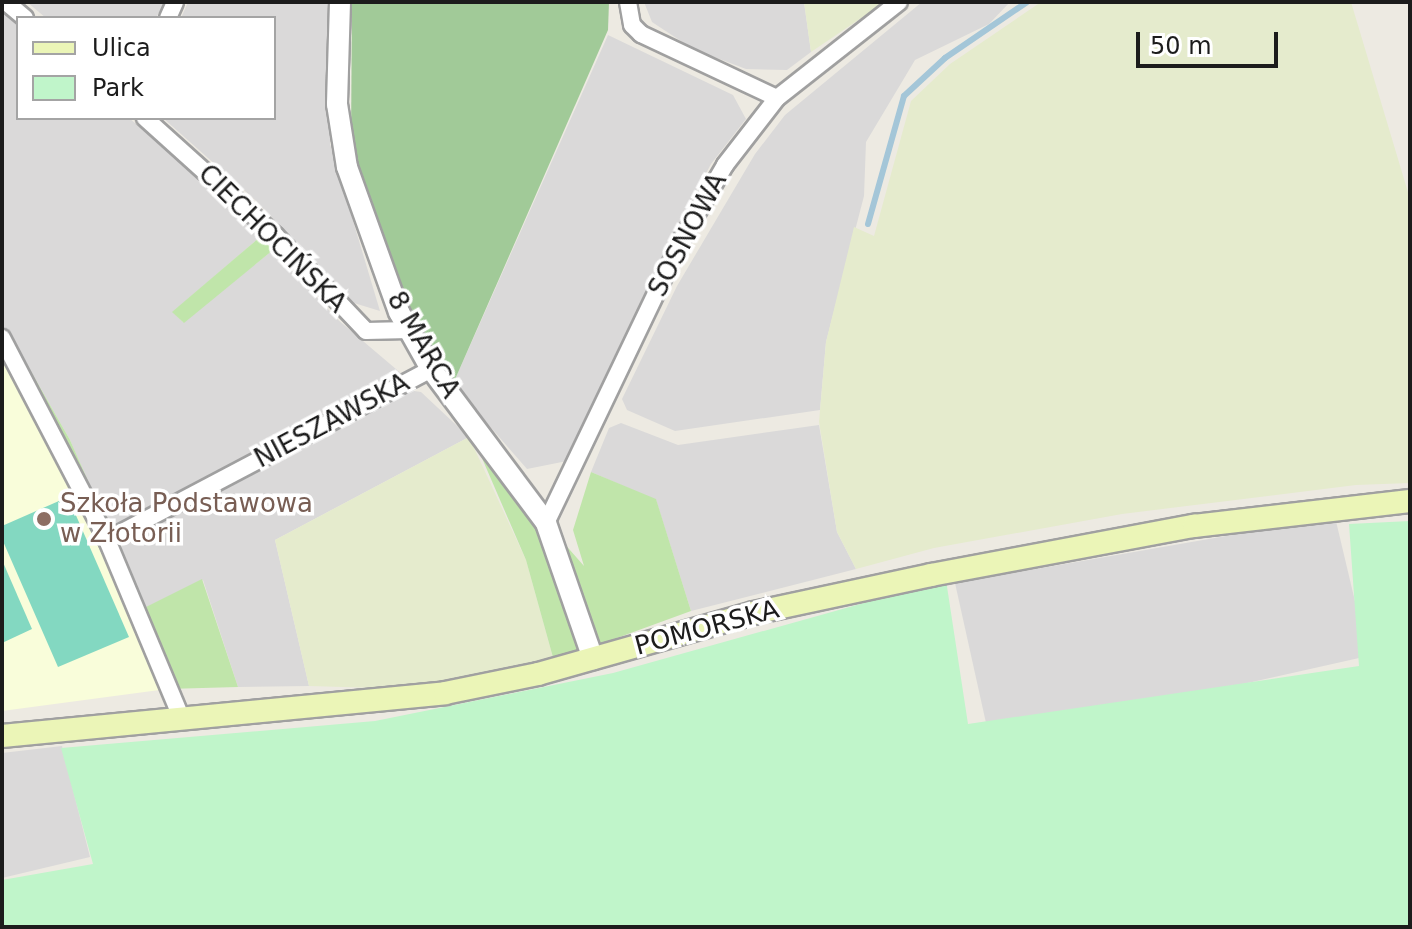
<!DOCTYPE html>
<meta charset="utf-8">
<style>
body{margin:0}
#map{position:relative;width:1412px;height:929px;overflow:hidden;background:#edeae2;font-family:"DejaVu Sans",sans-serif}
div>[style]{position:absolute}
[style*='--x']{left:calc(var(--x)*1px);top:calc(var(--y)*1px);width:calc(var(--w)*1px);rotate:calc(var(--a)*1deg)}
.residential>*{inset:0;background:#dad9d9}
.education>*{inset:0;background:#f9fdda}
.farmland>*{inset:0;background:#e5ebcd}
.grass>*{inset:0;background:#c0e5aa}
.forest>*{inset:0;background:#a1ca98}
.park>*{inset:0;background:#c0f5ca}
.pitch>*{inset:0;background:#83d8c1}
.stream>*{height:6px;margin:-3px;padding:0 3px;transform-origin:3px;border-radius:3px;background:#a4c6d8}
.roads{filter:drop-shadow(2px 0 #a0a0a0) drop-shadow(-2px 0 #a0a0a0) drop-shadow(0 2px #a0a0a0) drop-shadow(0 -2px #a0a0a0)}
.minor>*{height:16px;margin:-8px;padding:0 8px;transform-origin:8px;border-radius:8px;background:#fff}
.tertiary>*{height:20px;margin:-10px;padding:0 10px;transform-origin:10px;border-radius:10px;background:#fff}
.secondary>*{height:22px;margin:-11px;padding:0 11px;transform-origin:11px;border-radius:11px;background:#ebf5b7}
.dots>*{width:22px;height:22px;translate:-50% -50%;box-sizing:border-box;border:4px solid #fff;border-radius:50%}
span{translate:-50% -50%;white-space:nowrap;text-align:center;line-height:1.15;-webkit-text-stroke:7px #fff;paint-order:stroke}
.street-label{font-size:26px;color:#1c1c1c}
.education-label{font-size:26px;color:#785e54}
.left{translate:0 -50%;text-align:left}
.frame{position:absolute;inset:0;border:4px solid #1c1c1c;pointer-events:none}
.legend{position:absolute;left:16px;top:16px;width:260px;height:104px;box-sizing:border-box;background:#fff;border:2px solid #a4a4a4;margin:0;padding:10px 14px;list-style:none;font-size:24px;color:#1c1c1c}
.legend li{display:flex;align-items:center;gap:16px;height:40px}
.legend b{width:40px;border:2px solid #a4a4a4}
.scale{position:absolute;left:1136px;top:32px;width:142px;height:36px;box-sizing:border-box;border:4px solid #1c1c1c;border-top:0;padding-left:10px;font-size:24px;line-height:28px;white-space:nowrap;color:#1c1c1c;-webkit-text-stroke:6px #fff;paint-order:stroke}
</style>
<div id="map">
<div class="residential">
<div style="clip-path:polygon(27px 2px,165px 2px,156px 18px,46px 18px)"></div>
<div style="clip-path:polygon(188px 2px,332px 2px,330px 144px,380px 311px,354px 303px,254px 199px,163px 118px,274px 118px,274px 18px,181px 18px)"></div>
<div style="clip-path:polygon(644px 2px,804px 2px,811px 52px,787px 70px,746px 69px,693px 49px,652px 22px)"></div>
<div style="clip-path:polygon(922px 2px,1010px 2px,989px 24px,915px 60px,866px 142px,864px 196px,826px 342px,820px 410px,675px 431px,627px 410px,622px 399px,677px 286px,755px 154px,785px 115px)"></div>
<div style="clip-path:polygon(2px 11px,18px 24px,18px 118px,129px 118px,225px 199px,260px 237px,173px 312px,183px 322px,273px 250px,337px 319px,403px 375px,111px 534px,70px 440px,13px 340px,2px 331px)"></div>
<div style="clip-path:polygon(608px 35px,733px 95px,746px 119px,711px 164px,675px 231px,567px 461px,527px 469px,453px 384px)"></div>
<div style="clip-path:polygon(407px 390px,421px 392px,469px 437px,275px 540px,309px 686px,238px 687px,203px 580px,145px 608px,120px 551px,124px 539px)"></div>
<div style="clip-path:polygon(621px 423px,678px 445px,819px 425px,837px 532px,856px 569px,691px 611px,656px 500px,591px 472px,609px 428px)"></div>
<div style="clip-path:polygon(1335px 517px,1368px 656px,990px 741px,955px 583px)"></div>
<div style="clip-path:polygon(62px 746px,90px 857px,2px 878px,2px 753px)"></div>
</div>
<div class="education">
<div style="clip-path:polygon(3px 349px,167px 689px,2px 711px)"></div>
</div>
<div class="farmland">
<div style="clip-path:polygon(804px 2px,885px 2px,811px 52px)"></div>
<div style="clip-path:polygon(1041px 2px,1351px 2px,1410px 199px,1410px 483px,1356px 485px,1122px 514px,934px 548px,856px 569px,837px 532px,819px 422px,826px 342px,854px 227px,874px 236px,911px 101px,950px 64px)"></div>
<div style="clip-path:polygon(469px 437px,526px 560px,554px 661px,413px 689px,309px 686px,275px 540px)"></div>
</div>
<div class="grass">
<div style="clip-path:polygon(260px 237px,273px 250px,184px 323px,172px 312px)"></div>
<div style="clip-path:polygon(2px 331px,13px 340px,70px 440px,144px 608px,202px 579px,238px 687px,167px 689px,3px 349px)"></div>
<div style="clip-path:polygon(475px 442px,584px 566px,573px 530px,591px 472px,656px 499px,691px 611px,554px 661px,526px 560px)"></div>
</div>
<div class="forest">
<div style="clip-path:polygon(352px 2px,609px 2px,608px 30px,453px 384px,399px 305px,351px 141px)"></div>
</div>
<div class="park">
<div style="clip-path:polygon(1410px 521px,1410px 927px,2px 927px,2px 880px,93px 864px,61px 748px,375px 721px,613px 673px,946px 580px,968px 724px,1359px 666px,1349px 524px)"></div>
</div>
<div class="pitch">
<div style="clip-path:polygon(68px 497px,129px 637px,58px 667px,2px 539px,2px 526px)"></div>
<div style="clip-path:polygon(2px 560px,32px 629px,2px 643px)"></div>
</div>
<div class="stream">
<div style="--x:868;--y:224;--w:133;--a:-74.3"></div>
<div style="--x:904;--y:96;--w:56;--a:-42.8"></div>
<div style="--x:945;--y:58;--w:99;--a:-34.3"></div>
</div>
<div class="roads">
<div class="minor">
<div style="--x:6;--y:2;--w:25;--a:40"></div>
<div style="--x:628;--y:2;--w:23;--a:80"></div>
<div style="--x:632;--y:25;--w:13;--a:45"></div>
<div style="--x:641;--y:34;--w:150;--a:25.2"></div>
<div style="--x:168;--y:18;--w:17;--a:-66"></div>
<div style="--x:145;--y:118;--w:175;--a:42"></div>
<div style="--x:275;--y:235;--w:132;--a:46.5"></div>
<div style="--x:366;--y:331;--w:43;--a:-1.3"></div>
<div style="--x:2;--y:338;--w:228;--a:62.5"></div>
<div style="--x:107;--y:540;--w:194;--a:67.3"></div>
<div style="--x:546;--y:523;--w:315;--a:-64.4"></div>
<div style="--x:682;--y:239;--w:86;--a:-59.8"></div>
<div style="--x:725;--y:165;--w:85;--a:-52.2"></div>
<div style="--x:777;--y:98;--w:155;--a:-38.2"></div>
<div style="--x:107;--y:540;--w:366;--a:-27.8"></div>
</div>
<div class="tertiary">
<div style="--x:340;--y:2;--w:102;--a:91.7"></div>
<div style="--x:337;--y:104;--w:64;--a:81"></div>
<div style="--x:347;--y:167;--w:154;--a:70.3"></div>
<div style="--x:399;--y:312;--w:65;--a:60.7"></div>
<div style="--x:431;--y:369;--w:192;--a:53.2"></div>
<div style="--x:546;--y:523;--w:144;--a:70.9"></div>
</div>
<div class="secondary">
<div style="--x:2;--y:736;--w:445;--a:-5.5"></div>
<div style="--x:445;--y:693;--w:95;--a:-11.5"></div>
<div style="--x:538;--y:674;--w:224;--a:-15.8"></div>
<div style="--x:754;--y:613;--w:181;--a:-12.1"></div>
<div style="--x:931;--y:575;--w:268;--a:-10.6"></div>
<div style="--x:1194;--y:526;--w:217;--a:-6.6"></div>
</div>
</div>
<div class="dots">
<div style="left:44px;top:519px;background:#8d6e63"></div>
</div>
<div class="street-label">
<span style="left:688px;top:235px;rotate:-62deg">SOSNOWA</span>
<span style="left:272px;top:239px;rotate:45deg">CIECHOCIŃSKA</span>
<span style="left:423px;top:345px;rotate:60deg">8 MARCA</span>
<span style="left:332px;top:421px;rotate:-28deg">NIESZAWSKA</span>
<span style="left:707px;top:628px;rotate:-15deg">POMORSKA</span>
</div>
<div class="education-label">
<span class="left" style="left:60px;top:519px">Szkoła Podstawowa<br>w Złotorii</span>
</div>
<div class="frame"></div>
<ul class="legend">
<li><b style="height:10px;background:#ebf5b7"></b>Ulica</li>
<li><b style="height:22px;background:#c0f5ca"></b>Park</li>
</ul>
<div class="scale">50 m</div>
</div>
